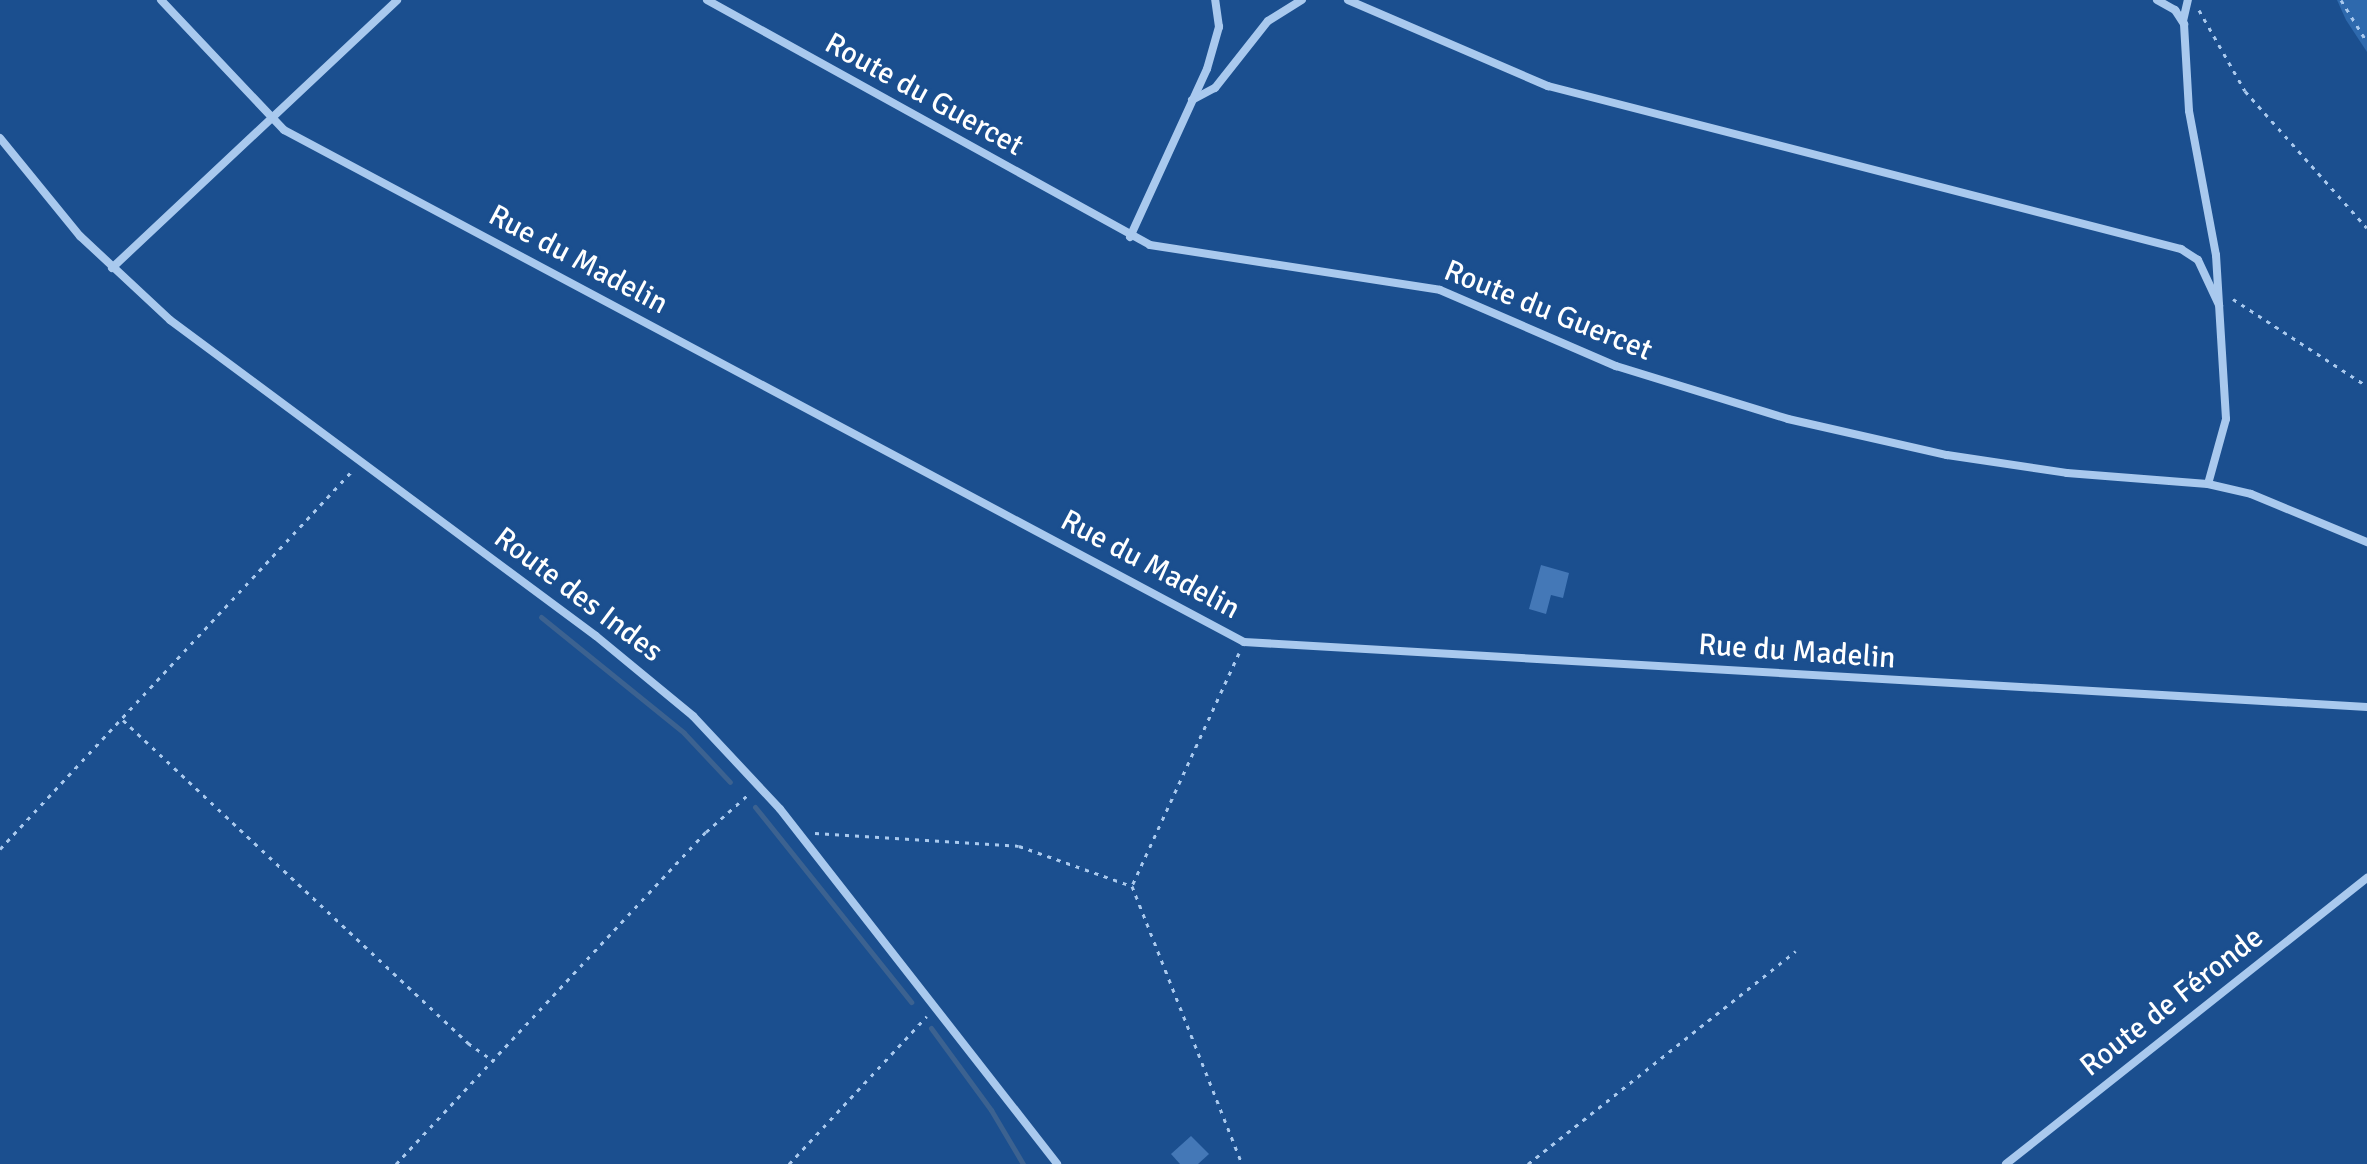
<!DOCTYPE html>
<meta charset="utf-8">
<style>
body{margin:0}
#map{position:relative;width:2367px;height:1164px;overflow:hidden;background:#1b4f8f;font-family:Signika,sans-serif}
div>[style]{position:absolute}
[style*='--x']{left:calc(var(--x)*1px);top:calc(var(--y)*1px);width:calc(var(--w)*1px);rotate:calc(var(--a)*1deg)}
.green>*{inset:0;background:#2e69ad}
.stream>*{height:5px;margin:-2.5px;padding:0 2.5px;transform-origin:2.5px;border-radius:2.5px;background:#3c6290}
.building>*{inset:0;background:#4478b7}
.path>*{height:3px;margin-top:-1.5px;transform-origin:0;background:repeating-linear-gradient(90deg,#a9c9ee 0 4px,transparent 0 10px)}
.street>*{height:8px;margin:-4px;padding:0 4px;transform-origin:4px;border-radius:4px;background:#a9c9ee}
span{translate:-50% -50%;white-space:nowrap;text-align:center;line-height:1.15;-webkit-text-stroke:6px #1b4f8f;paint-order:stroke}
.street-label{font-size:30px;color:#fff}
</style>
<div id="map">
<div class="green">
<div style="clip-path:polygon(2337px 0,2367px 0,2367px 52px,2346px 20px)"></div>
</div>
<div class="stream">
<div style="--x:541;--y:617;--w:184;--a:39"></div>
<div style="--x:684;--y:733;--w:67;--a:46.8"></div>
<div style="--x:755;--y:807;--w:250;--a:51.3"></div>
<div style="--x:931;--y:1028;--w:102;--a:53.8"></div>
<div style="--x:991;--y:1110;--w:63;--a:59.3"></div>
</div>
<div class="building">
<div style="clip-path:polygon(1541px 565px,1569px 573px,1563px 598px,1551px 595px,1546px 614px,1529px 609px)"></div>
<div style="clip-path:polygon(1191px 1136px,1209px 1154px,1198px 1164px,1180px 1164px,1171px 1154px)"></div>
</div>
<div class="path">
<div style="--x:2341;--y:0;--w:49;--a:58.2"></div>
<div style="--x:2199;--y:10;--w:93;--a:60.4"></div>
<div style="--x:2245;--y:91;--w:183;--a:48.3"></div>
<div style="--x:2233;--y:299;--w:160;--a:33"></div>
<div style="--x:1239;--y:653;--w:256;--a:114.7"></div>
<div style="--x:1132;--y:886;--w:299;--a:68.4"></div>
<div style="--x:123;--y:720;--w:473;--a:43.1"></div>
<div style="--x:468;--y:1043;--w:32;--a:35"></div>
<div style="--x:815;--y:833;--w:204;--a:3.6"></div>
<div style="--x:1019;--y:846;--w:120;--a:19.5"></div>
<div style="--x:0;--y:849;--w:517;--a:-47.04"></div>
<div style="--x:396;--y:1164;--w:454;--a:-47"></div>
<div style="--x:706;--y:832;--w:59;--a:-41.6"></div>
<div style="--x:789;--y:1164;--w:202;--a:-47"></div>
<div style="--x:1528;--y:1164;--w:342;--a:-38.5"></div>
</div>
<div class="street">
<div style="--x:161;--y:0;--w:179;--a:46.6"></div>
<div style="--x:284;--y:130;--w:1088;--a:28.07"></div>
<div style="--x:1244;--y:642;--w:1125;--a:3.31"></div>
<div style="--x:707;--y:0;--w:506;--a:28.94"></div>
<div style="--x:1150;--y:245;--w:293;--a:8.8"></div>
<div style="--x:1440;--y:290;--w:192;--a:23.4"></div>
<div style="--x:1616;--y:366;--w:180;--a:17.1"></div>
<div style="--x:1788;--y:419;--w:163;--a:12.8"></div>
<div style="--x:1947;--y:455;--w:121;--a:8.5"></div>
<div style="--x:2067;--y:473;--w:141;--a:4.5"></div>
<div style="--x:2208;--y:484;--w:44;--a:13.1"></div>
<div style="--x:2251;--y:494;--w:126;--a:22.5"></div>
<div style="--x:1348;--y:0;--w:218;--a:23.3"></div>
<div style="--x:1548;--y:86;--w:654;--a:14.44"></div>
<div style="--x:2181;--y:249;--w:20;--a:33"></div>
<div style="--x:2198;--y:260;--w:50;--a:65"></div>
<div style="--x:2157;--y:0;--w:21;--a:29"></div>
<div style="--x:2175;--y:10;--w:17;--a:57"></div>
<div style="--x:2184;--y:24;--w:87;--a:86.7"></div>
<div style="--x:2189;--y:111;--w:147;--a:79.4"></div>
<div style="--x:2216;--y:255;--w:164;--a:86.5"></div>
<div style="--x:2226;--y:419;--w:67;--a:105.5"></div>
<div style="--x:2183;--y:21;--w:22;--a:-77"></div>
<div style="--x:1192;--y:100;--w:26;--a:-28"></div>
<div style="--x:1215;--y:88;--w:85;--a:-51.7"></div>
<div style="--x:1268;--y:21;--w:40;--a:-32"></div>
<div style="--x:0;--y:138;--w:127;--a:50.8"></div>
<div style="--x:80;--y:236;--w:123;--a:43"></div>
<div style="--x:170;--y:320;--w:530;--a:36.57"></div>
<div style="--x:596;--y:636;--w:126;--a:39.5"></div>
<div style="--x:693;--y:716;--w:127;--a:46.9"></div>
<div style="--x:780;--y:809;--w:450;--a:52"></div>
<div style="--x:1130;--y:237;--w:185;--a:-65.4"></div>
<div style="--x:1207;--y:69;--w:44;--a:-74.1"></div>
<div style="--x:1219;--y:27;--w:27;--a:-98"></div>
<div style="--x:112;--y:268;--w:391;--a:-43.2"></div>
<div style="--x:2006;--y:1164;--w:461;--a:-38.4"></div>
</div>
<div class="street-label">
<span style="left:924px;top:95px;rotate:29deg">Route du Guercet</span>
<span style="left:578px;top:260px;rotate:28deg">Rue du Madelin</span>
<span style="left:1548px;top:311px;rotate:22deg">Route du Guercet</span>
<span style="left:1150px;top:565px;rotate:28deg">Rue du Madelin</span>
<span style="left:578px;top:595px;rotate:37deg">Route des Indes</span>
<span style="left:1797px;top:652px;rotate:4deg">Rue du Madelin</span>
<span style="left:2172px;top:1002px;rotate:-38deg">Route de Féronde</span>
</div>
</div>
